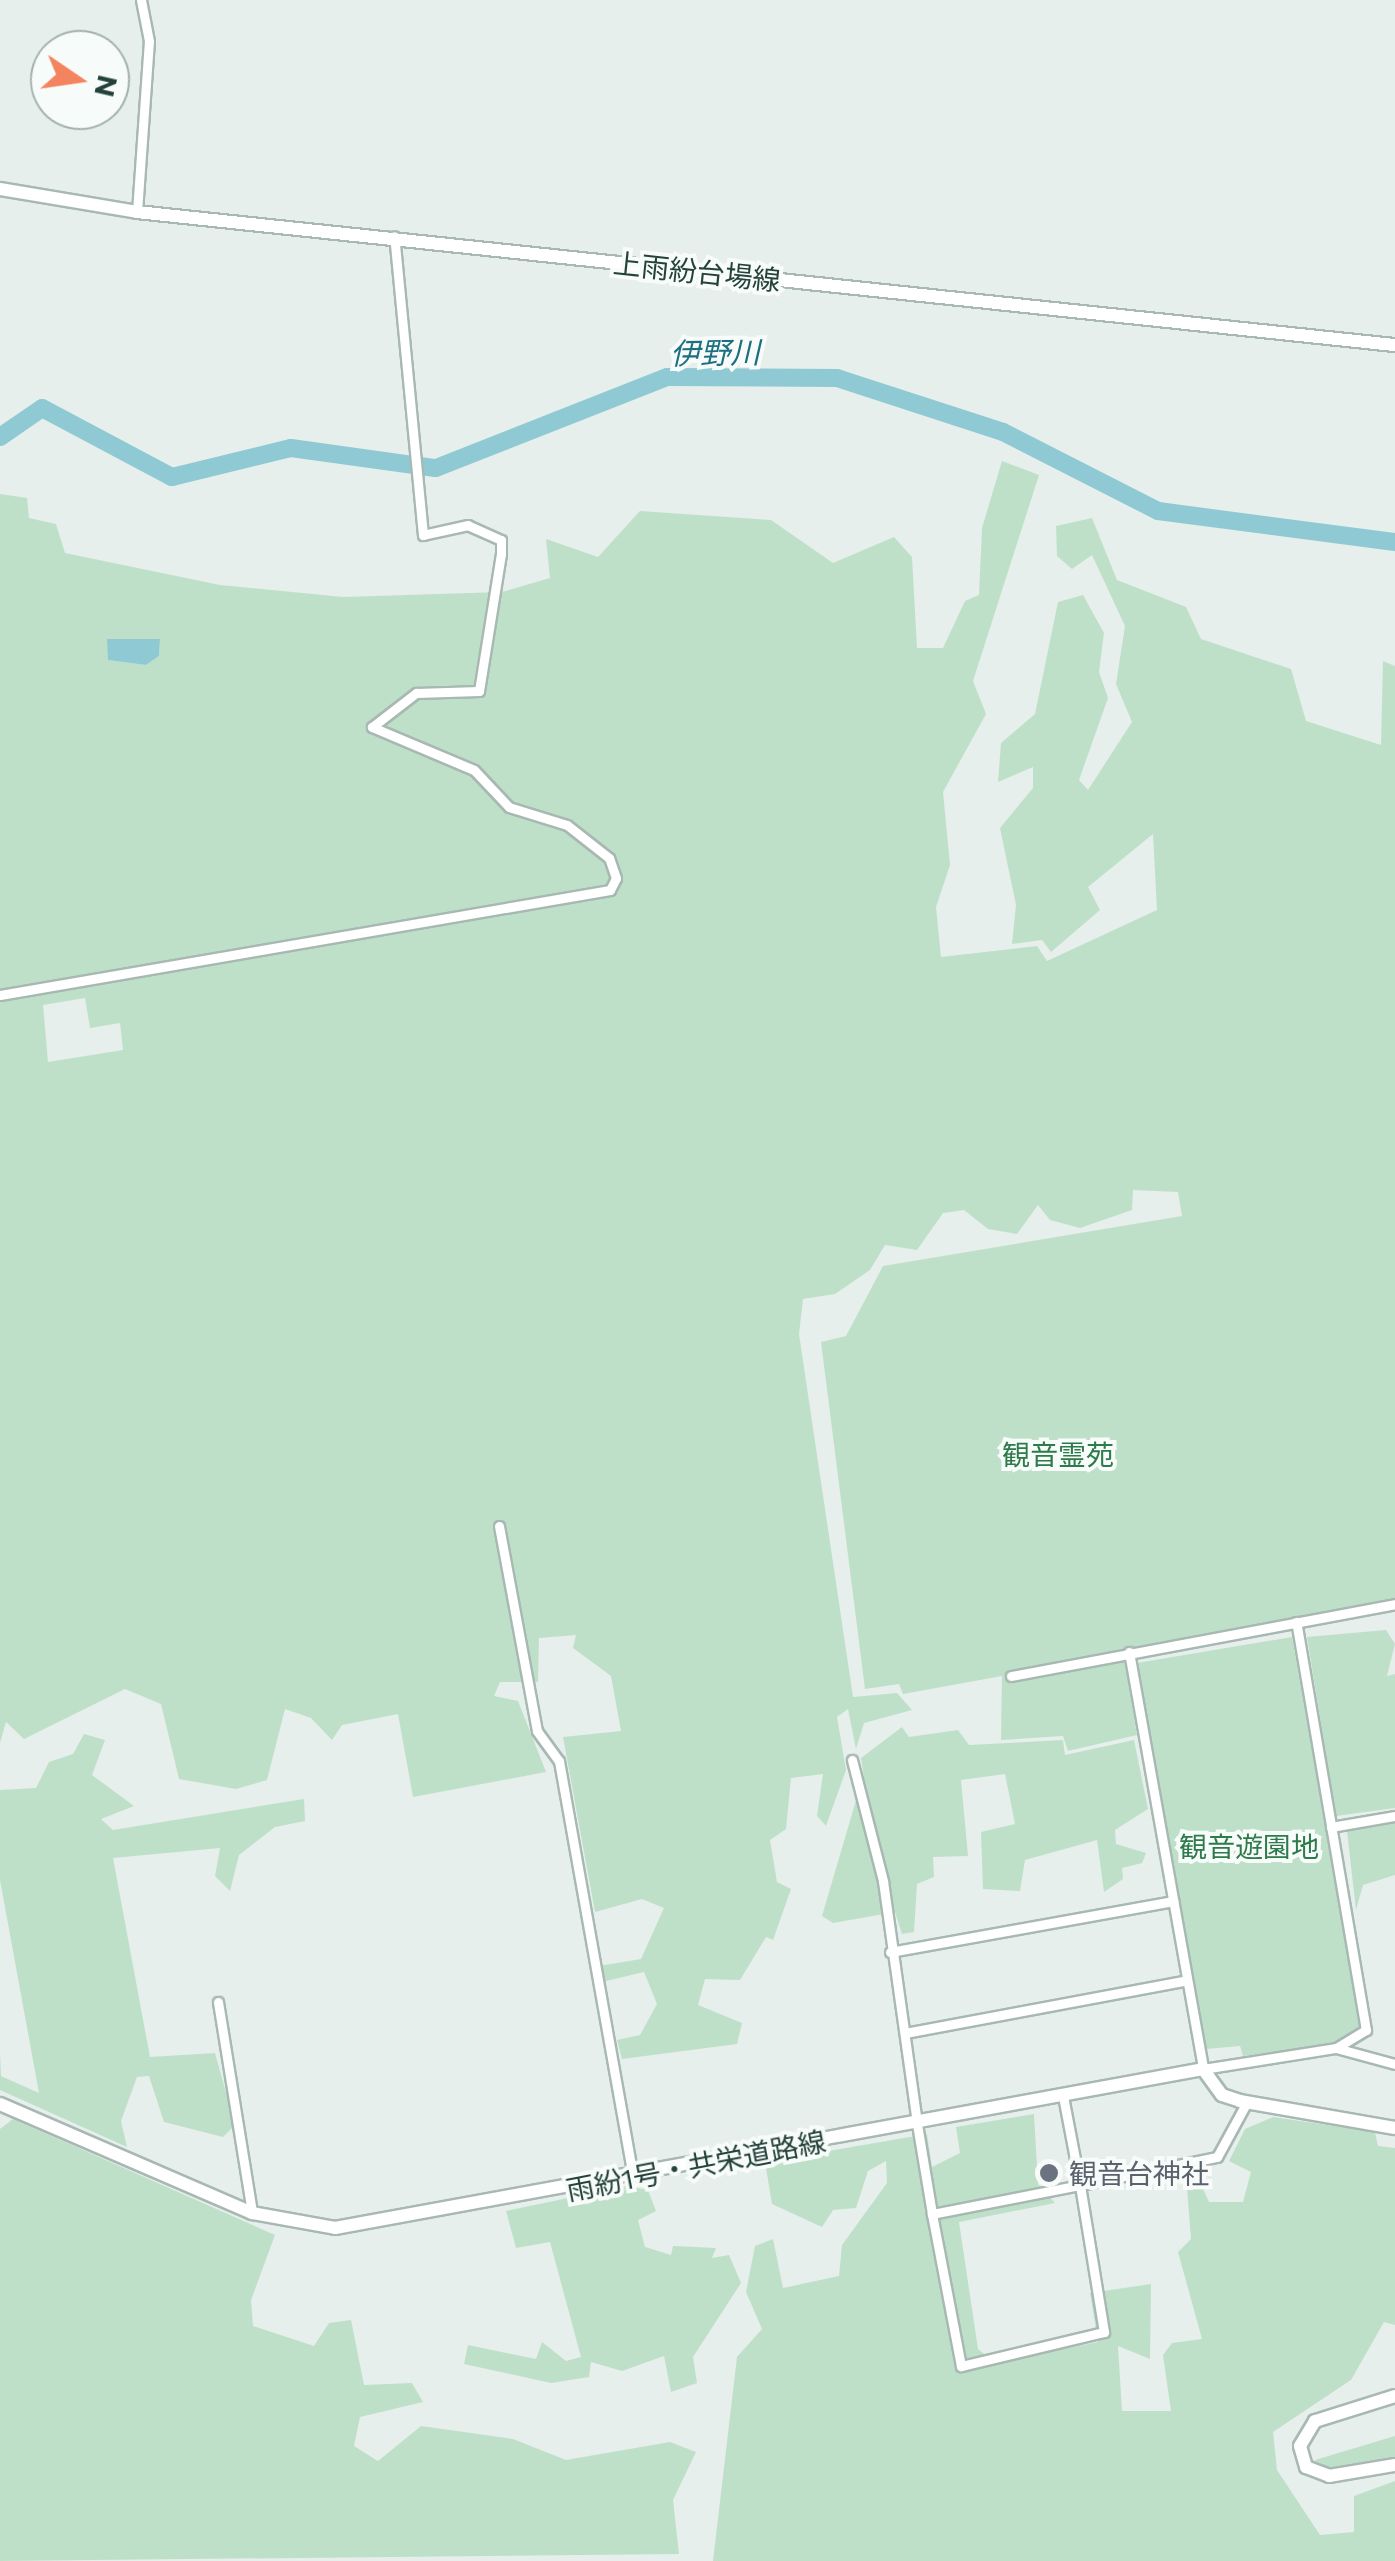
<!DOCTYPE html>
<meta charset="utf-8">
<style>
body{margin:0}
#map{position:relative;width:1395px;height:2561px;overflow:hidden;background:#e6efeb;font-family:Commissioner,"Noto Sans JP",sans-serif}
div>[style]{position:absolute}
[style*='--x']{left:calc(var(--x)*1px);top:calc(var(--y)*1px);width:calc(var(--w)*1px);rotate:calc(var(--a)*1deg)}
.green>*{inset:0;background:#bfe0c8}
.water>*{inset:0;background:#8ec9d4}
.river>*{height:18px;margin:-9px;padding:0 9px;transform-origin:9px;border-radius:9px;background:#8ec9d4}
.roads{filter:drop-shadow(2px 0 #a8b8b2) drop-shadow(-2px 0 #a8b8b2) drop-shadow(0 2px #a8b8b2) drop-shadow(0 -2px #a8b8b2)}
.street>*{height:9px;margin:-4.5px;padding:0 4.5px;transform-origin:4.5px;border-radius:4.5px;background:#fff}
.secondary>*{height:12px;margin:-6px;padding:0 6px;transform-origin:6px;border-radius:6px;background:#fff}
.dots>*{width:28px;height:28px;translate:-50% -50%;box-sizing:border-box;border:5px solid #f7fbf9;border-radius:50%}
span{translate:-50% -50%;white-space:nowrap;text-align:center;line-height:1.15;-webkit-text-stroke:8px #f7fbf9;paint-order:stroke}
.street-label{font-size:28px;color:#24423a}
.park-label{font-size:28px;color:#2d7a4b}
.worship-label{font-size:28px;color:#5b616d}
.left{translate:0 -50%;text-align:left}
.water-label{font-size:30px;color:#1c6f80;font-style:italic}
.north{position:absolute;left:30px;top:30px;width:100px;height:100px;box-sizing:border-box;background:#f7fbf9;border:2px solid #a3b1ad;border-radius:50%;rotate:103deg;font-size:28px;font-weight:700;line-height:40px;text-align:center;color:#24423a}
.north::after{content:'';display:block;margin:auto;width:35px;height:45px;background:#f4845f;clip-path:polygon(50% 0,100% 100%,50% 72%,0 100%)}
</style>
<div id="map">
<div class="green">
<div style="clip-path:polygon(evenodd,1002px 461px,1039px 475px,973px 681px,986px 714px,943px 792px,950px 865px,936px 907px,941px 957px,1037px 946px,1047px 961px,1157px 910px,1153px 834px,1088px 887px,1100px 910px,1051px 952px,1042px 940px,1012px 944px,1016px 905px,1000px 828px,1033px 788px,1033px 767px,998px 782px,1001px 743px,1035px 714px,1058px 602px,1083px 595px,1104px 633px,1099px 672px,1108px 698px,1079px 780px,1088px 790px,1132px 722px,1116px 684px,1125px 626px,1092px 555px,1072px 569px,1057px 556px,1056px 526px,1092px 518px,1117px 580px,1186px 607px,1201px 639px,1291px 669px,1306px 721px,1381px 745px,1383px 661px,1395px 666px,1395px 1611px,1124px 1659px,1137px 1735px,1068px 1751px,1063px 1736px,1001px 1740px,1002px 1676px,903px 1694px,899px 1684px,865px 1689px,821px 1342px,846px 1336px,883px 1266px,1182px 1216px,1178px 1192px,1133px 1190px,1132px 1210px,1080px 1228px,1050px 1220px,1038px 1205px,1017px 1234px,988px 1229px,964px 1210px,943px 1213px,917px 1250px,885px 1245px,870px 1270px,835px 1294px,803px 1299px,799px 1334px,853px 1697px,897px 1693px,912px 1710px,864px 1723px,856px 1749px,848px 1709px,837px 1717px,846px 1770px,826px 1826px,817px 1816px,823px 1774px,791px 1778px,786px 1829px,770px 1840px,777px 1882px,791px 1889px,773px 1940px,766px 1937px,740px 1980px,705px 1979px,698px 2005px,742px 2023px,737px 2044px,622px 2059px,617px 2040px,640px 2035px,657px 2004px,644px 1972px,606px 1981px,599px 1966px,641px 1959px,664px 1908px,642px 1899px,595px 1912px,563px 1737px,621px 1731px,611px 1676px,573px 1648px,576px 1635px,539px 1638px,538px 1682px,500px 1682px,494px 1696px,518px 1701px,546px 1772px,413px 1797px,398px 1714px,342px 1725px,332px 1740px,311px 1718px,285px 1709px,267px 1780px,236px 1789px,179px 1779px,161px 1704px,125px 1689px,24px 1739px,6px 1722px,0 1743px,0 494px,27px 498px,29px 518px,56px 524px,65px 553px,220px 585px,343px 597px,502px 592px,550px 578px,546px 539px,598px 557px,640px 511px,771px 520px,833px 563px,894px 537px,912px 557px,917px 648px,943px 648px,965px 601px,979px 595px,982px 528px,1002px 461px,107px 639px,160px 639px,159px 656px,146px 665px,109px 660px,107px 639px,1002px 461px,85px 998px,90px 1028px,120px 1023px,123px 1050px,48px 1062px,43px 1005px,85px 998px)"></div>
<div style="clip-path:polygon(1386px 1630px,1395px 1644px,1387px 1676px,1395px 1674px,1395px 1808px,1336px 1816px,1307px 1637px)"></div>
<div style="clip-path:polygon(1292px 1637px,1361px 2029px,1334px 2044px,1243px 2056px,1240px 2046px,1206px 2049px,1137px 1663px)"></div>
<div style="clip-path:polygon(902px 1727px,909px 1737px,958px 1730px,969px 1745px,1063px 1740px,1065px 1755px,1134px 1740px,1148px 1809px,1115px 1830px,1116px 1844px,1146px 1853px,1142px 1863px,1122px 1868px,1123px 1879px,1104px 1892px,1097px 1840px,1025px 1860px,1020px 1891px,983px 1889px,981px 1832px,1015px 1824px,1005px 1774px,961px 1780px,968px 1856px,933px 1857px,934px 1877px,917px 1884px,914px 1932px,902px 1934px,895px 1912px,833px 1923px,822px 1916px,857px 1797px,874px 1843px,861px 1758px)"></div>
<div style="clip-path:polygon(84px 1734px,105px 1740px,92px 1775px,134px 1806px,101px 1819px,113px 1830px,304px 1799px,305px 1821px,275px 1827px,239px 1855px,230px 1891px,215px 1876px,220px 1848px,113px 1858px,150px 2057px,215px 2053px,235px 2125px,223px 2137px,164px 2122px,149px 2076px,137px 2077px,121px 2121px,127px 2147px,0 2090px,0 2052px,1px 2076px,39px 2093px,0 1880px,0 1790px,36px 1788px,49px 1762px,73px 1754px)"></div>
<div style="clip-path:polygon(1395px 1821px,1395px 1875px,1363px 1885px,1356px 1910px,1347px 1831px)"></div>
<div style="clip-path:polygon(1034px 2114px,1038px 2184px,1055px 2203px,959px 2222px,978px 2349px,995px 2363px,1098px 2342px,1090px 2293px,1151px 2284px,1150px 2359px,1118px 2346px,1122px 2411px,1171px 2411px,1163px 2355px,1172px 2343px,1202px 2339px,1178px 2252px,1191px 2239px,1186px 2176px,1197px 2175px,1209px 2202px,1243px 2202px,1251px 2172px,1229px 2161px,1245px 2129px,1273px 2117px,1375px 2132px,1378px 2146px,1395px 2148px,1395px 2325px,1384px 2322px,1351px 2380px,1273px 2432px,1277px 2470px,1320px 2535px,1354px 2532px,1354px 2496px,1395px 2481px,1395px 2561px,713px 2561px,737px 2357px,762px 2329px,746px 2292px,755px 2246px,773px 2239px,783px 2288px,839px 2276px,842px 2245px,887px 2183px,886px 2161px,868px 2171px,856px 2208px,833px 2210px,822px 2227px,772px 2204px,765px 2162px,927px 2134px,932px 2167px,960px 2153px,956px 2127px)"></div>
<div style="clip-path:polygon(13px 2119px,275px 2235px,251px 2300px,253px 2326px,314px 2346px,329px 2323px,351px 2320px,364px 2385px,412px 2383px,423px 2402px,360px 2417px,354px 2446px,378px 2461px,421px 2426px,513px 2439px,566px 2460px,670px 2442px,696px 2452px,673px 2500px,679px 2554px,0 2561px,0 2129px)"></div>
<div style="clip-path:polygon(626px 2186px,648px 2190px,656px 2211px,638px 2220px,645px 2247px,671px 2255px,673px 2246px,716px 2248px,712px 2258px,729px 2255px,741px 2283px,693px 2357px,697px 2383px,671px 2392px,664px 2356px,622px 2371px,591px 2362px,589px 2377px,551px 2383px,464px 2364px,468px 2345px,536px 2359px,542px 2342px,566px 2361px,581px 2357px,550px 2242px,516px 2248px,506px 2211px)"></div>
<div style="clip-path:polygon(1395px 2436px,1395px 2460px,1322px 2480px,1315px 2460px)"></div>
</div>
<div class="water">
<div style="clip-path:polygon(107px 639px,160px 639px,159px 656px,146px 665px,108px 660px)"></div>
</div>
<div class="river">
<div style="--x:0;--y:437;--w:51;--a:-34.6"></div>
<div style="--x:42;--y:408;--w:147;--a:28"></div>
<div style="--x:172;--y:477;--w:122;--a:-13.7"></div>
<div style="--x:291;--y:448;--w:146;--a:7.9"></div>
<div style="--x:436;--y:468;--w:248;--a:-21.5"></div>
<div style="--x:667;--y:377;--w:170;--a:0.3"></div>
<div style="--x:837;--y:378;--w:175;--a:18"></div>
<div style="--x:1003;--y:432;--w:174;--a:27"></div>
<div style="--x:1158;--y:511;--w:239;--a:7.5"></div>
</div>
<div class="roads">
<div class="street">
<div style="--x:137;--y:212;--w:171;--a:-86"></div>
<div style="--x:149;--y:41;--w:42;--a:-101"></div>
<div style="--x:0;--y:995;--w:619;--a:-9.77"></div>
<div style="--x:610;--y:890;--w:13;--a:-63"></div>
<div style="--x:616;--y:878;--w:21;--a:-109"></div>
<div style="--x:609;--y:858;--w:53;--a:-141.8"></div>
<div style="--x:567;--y:825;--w:61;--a:-162.8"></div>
<div style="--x:509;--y:807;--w:51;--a:-133.4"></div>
<div style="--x:474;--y:770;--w:111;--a:-157.1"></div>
<div style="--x:372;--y:727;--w:56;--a:-37.7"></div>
<div style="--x:416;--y:693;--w:63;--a:-1.8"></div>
<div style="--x:479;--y:691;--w:139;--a:-80.9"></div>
<div style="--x:501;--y:554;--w:14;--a:-90"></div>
<div style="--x:501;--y:540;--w:36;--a:-156"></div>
<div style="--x:468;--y:525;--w:46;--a:167.5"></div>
<div style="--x:423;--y:535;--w:300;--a:-95.5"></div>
<div style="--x:499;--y:1526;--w:208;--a:79.5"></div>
<div style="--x:537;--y:1731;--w:37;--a:54"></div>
<div style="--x:559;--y:1761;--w:422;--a:79.9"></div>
<div style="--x:1129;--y:1652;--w:424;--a:79.9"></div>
<div style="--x:1203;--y:2069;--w:135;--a:-9"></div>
<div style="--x:1336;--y:2048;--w:35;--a:-31"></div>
<div style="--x:1366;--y:2030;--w:414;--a:-99.7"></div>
<div style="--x:1011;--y:1676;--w:391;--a:-10.6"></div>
<div style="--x:852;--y:1760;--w:125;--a:75.6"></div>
<div style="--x:883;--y:1881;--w:245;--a:82"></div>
<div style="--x:917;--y:2124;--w:91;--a:80.5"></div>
<div style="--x:932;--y:2214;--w:155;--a:79.2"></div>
<div style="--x:961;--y:2366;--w:147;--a:-13.4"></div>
<div style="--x:1104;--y:2332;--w:149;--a:-99.3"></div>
<div style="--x:1080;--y:2185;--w:151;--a:168.9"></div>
<div style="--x:1331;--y:1827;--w:65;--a:-9.8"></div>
<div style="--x:890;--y:1952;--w:288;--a:-10.2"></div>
<div style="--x:218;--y:2002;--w:214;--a:80.8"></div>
<div style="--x:905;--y:2033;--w:287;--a:-10.6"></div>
<div style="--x:1336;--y:2048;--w:61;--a:15.2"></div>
<div style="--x:1063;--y:2096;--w:91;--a:79.2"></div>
<div style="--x:1080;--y:2185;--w:140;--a:-11.6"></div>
<div style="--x:1217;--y:2157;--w:63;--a:-61.4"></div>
</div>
<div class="secondary">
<div style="--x:0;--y:189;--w:139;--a:9.5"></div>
<div style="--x:137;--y:212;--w:1265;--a:6.04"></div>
<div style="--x:0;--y:2104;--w:275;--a:23.4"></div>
<div style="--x:252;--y:2213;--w:84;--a:10.2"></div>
<div style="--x:335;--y:2228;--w:882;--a:-10.38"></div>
<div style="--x:1203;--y:2069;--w:32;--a:54"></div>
<div style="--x:1222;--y:2095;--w:19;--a:18"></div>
<div style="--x:1240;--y:2101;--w:157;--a:9.9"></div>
<div style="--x:1395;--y:2396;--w:84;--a:162.6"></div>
<div style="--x:1315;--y:2421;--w:29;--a:121"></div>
<div style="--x:1300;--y:2446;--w:22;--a:74"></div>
<div style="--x:1306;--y:2467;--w:25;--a:21"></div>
<div style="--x:1329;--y:2476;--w:67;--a:-9.5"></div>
</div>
</div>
<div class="dots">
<div style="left:1049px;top:2173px;background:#6b7280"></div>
</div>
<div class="street-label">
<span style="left:697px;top:271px;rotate:6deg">上雨紛台場線</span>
<span style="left:696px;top:2165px;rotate:-11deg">雨紛1号・共栄道路線</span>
</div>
<div class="park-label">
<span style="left:1058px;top:1454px">観音霊苑</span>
<span style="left:1249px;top:1846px">観音遊園地</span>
</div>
<div class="worship-label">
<span class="left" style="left:1069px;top:2173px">観音台神社</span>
</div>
<div class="water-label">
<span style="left:715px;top:352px;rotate:-1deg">伊野川</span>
</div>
<div class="north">N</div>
</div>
